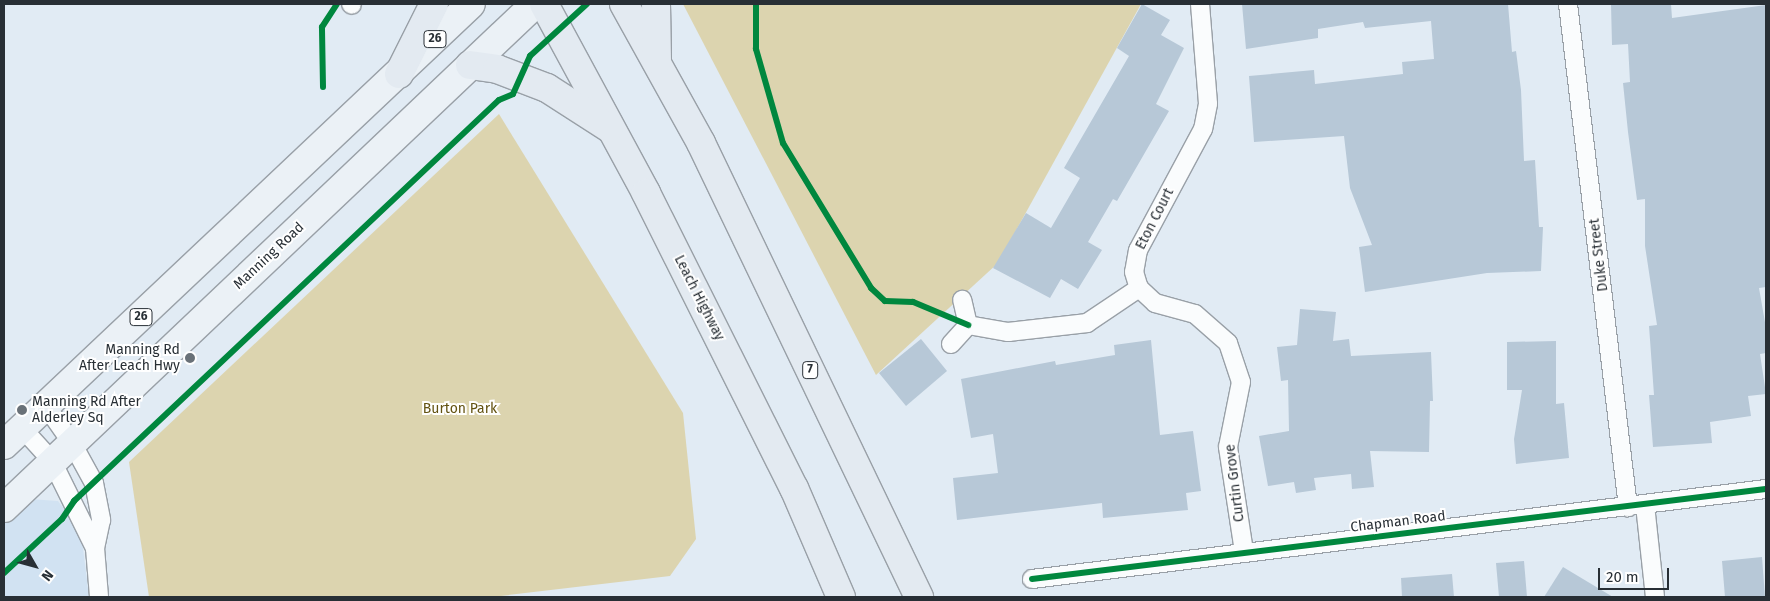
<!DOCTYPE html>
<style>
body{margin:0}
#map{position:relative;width:1770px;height:601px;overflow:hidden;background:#e1ebf4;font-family:"Fira Sans",sans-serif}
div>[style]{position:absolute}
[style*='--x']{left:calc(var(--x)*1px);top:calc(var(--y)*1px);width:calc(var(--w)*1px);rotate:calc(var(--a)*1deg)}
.built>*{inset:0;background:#d1e2f2}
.green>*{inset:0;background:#dcd4af}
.building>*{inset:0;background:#b7c8d7}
.roads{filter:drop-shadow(1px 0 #99a0a7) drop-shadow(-1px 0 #99a0a7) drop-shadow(0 1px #99a0a7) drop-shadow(0 -1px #99a0a7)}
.street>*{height:18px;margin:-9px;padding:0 9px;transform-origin:9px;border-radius:9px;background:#fafcfd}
.primary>*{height:28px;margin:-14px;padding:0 14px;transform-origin:14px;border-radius:14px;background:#ebf1f6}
.highway>*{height:28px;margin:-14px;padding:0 14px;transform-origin:14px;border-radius:14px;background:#e3eaf1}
.cycleway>*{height:6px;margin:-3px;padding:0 3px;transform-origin:3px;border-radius:3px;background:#00873e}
.dots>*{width:14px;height:14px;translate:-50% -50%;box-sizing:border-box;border:2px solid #fff;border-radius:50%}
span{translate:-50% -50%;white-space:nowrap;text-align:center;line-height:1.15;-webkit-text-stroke:4px #fff;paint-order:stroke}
.shield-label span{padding:1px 4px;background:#fff;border:1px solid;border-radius:4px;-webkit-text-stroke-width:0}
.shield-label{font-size:12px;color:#282f35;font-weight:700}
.street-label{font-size:14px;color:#282f35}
.poi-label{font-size:14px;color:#282f35}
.right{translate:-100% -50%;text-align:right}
.left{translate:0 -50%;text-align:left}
.park-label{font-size:14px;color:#635211}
.frame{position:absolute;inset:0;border:5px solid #282f35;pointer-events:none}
.north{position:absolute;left:10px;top:541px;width:50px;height:50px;-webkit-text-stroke:4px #fff;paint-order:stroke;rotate:128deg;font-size:14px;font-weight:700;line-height:20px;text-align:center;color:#282f35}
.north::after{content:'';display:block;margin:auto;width:18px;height:22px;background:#282f35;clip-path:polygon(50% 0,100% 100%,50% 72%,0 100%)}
.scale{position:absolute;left:1598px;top:568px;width:71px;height:22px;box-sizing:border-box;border:2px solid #282f35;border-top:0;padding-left:6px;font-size:15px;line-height:18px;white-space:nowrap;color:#282f35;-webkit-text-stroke:4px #fff;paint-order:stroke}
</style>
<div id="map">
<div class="built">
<div style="clip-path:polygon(29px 499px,58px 501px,81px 532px,89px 597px,4px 597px,4px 522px)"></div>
</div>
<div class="green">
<div style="clip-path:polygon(683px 4px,1141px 4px,998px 263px,876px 375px)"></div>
<div style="clip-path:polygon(499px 114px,683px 413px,696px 539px,670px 576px,492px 597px,149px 597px,129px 462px)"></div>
</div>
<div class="building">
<div style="clip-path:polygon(1142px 4px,1170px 20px,1161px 35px,1184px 48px,1156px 104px,1169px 111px,1117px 201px,1113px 199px,1088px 242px,1102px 250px,1078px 289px,1061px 279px,1050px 298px,993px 268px,1026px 213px,1051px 228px,1080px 178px,1064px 168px,1129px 56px,1117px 48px)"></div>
<div style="clip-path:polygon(1242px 4px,1508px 4px,1512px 52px,1516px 51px,1521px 90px,1524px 161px,1535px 160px,1539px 227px,1543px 227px,1541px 271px,1487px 273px,1365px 292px,1359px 247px,1372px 245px,1350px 188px,1344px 136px,1254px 142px,1249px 76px,1314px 70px,1315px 84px,1403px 74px,1402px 62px,1434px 59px,1431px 21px,1365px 28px,1363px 22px,1318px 29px,1318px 38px,1246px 49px)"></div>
<div style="clip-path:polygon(1611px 4px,1671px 4px,1672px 18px,1766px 5px,1766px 287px,1759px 288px,1766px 328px,1766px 353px,1760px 354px,1766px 394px,1748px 396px,1751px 416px,1710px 422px,1712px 443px,1653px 447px,1649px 395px,1654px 395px,1649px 326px,1657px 325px,1645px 246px,1645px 199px,1637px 200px,1628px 132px,1623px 83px,1630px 82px,1628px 44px,1612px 45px)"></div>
<div style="clip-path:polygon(1300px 309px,1336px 312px,1333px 341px,1349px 339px,1351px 356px,1431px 352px,1433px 401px,1430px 401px,1429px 452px,1370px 451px,1374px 487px,1352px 489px,1351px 474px,1314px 478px,1316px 490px,1296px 493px,1294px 482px,1268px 486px,1259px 436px,1289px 431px,1288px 380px,1281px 381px,1277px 347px,1297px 345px)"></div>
<div style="clip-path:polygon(921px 339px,947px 371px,906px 406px,879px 373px)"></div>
<div style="clip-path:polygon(1151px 340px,1160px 435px,1193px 431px,1201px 491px,1186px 493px,1188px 510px,1103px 518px,1102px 503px,957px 520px,953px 478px,998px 473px,993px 434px,971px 438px,961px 379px,1055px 361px,1056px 365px,1115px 355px,1114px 345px)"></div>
<div style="clip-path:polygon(1556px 341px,1556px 404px,1564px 403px,1569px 458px,1516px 464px,1514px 439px,1522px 390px,1507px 390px,1507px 342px)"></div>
<div style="clip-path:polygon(1762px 557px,1765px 597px,1725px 597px,1722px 561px)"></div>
<div style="clip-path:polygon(1524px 561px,1527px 597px,1499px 597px,1496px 563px)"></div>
<div style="clip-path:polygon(1563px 567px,1613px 597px,1544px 597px)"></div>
<div style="clip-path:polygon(1452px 574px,1454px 597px,1402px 597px,1401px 578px)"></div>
</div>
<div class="roads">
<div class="street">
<div style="--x:351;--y:4;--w:1;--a:45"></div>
<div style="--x:1200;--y:4;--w:100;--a:85.4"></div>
<div style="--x:1208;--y:104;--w:25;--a:101"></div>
<div style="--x:1203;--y:129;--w:137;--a:118.2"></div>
<div style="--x:1138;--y:250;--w:22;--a:100"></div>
<div style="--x:1134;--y:272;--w:17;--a:73"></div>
<div style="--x:1139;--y:288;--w:22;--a:43"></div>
<div style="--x:1155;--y:303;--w:41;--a:15.4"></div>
<div style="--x:1195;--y:314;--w:44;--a:41.3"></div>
<div style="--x:1228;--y:343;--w:41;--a:71.6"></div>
<div style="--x:1241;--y:382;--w:66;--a:101.3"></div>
<div style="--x:1228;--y:447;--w:106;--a:81.3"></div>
<div style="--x:1568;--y:4;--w:507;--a:83.2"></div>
<div style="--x:968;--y:325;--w:41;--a:9.9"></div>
<div style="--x:1008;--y:332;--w:80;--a:-6.5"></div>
<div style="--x:1087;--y:323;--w:63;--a:-33.9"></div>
<div style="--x:951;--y:344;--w:25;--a:-48"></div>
<div style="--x:968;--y:325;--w:26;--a:-103"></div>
<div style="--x:46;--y:406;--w:45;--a:54.9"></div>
<div style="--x:72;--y:443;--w:46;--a:61.2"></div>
<div style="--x:94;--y:483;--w:38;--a:79"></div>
<div style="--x:101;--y:520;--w:29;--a:102"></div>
<div style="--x:95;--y:548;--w:49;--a:85.3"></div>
<div style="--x:22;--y:428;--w:45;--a:47.7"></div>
<div style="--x:52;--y:461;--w:97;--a:63.7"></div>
<div style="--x:1645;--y:505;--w:93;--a:83.8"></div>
<div style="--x:1032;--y:579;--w:739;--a:-6.99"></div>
</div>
<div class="primary">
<div style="--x:4;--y:445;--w:642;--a:-43.36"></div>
<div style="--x:4;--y:508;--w:732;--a:-43.51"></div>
</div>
<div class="highway">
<div style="--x:544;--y:4;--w:215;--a:61.6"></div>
<div style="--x:646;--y:193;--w:330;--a:63.4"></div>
<div style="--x:794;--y:488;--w:119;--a:66.7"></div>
<div style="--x:624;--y:4;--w:159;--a:61"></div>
<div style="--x:701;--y:143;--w:504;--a:64.35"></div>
<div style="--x:656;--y:4;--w:56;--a:89"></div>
<div style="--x:470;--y:65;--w:27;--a:8"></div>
<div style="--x:497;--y:69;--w:53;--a:20.8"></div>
<div style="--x:547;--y:88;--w:74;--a:32.8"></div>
<div style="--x:399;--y:74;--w:78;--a:-63.4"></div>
</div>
</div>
<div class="cycleway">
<div style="--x:756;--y:4;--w:45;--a:90"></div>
<div style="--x:756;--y:49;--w:98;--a:74"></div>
<div style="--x:783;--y:143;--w:170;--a:58.7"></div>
<div style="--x:871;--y:288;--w:19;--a:43"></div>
<div style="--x:885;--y:301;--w:28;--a:2"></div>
<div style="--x:913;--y:302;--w:60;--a:22.7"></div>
<div style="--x:323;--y:87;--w:60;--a:-91"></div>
<div style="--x:322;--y:27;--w:27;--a:-57"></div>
<div style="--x:4;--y:573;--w:79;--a:-43"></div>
<div style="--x:62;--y:519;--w:22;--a:-56"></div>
<div style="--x:74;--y:501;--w:584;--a:-43.34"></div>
<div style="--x:499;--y:100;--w:15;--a:-23"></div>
<div style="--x:513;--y:94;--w:42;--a:-65.9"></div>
<div style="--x:530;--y:56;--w:77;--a:-42.4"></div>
<div style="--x:1032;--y:579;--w:739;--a:-6.99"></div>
</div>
<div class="dots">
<div style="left:190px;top:358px;background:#697178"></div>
<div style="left:22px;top:410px;background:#697178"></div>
</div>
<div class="shield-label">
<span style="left:435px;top:39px">26</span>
<span style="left:141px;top:317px">26</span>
<span style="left:810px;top:370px">7</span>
</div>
<div class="street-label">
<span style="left:1155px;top:219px;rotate:-63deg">Eton Court</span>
<span style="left:1599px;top:255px;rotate:-97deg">Duke Street</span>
<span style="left:269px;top:256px;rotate:-43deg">Manning Road</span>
<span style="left:699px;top:298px;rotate:63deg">Leach Highway</span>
<span style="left:1235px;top:483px;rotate:-97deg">Curtin Grove</span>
<span style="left:1398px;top:522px;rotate:-7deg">Chapman Road</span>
</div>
<div class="poi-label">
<span class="right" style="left:180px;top:358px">Manning Rd<br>After Leach Hwy</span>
<span class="left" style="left:32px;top:410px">Manning Rd After<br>Alderley Sq</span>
</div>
<div class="park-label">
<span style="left:460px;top:409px">Burton Park</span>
</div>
<div class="frame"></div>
<div class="north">N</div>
<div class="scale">20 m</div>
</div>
